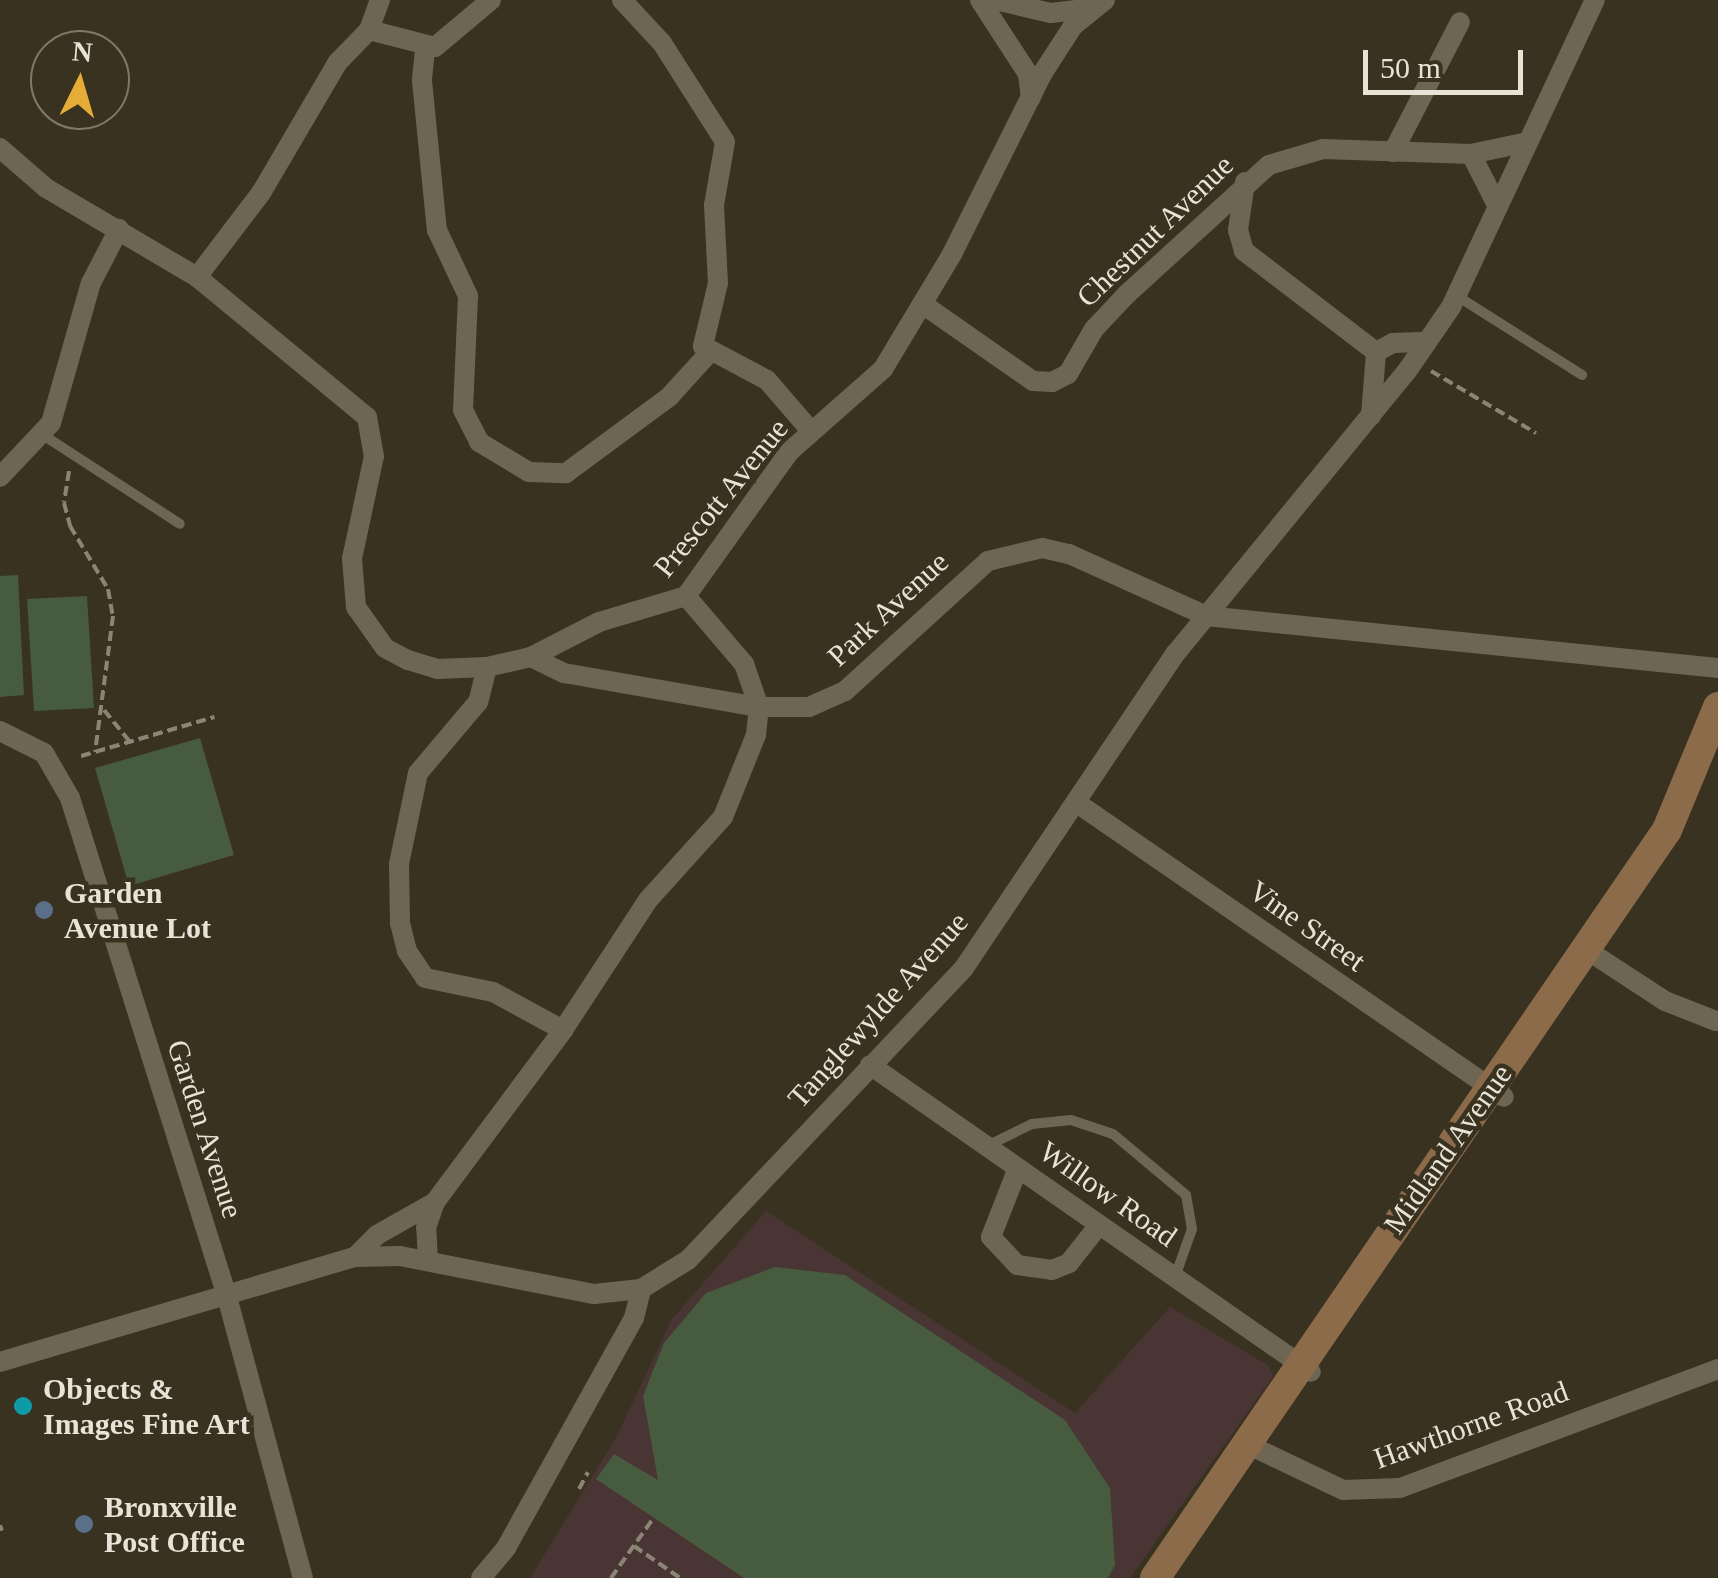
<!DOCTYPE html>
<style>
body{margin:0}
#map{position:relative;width:1718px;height:1578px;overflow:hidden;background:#3a3220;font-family:Georgia,serif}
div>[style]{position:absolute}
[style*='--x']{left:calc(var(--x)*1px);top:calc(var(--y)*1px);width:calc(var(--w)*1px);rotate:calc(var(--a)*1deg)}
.education>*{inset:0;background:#493533}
.green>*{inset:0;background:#475b3e}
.path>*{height:4px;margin-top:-2px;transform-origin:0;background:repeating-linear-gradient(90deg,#8b8576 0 10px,transparent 0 15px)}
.lane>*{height:10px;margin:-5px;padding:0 5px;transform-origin:5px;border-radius:5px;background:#6e6652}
.street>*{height:20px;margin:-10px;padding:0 10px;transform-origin:10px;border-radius:10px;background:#6e6652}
.secondary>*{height:30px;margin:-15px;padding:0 15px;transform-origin:15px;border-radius:15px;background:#8c6b4a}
.dots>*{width:28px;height:28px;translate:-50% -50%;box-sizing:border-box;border:5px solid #3a3220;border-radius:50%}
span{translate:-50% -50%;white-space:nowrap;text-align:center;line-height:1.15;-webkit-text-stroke:9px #3a3220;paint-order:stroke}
.street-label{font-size:30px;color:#e7e3d7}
.poi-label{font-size:30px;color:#e7e3d7;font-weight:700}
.left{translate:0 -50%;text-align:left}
.north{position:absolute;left:30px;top:30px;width:100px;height:100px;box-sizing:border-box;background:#3a3220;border:2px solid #7f7969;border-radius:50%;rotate:5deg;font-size:28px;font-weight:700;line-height:40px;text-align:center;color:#e7e3d7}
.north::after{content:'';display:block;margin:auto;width:35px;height:45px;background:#e6ad36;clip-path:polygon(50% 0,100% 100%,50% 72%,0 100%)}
.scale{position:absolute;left:1363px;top:50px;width:160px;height:45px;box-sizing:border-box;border:5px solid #e7e3d7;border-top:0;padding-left:12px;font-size:30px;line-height:35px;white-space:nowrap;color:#e7e3d7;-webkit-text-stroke:8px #3a3220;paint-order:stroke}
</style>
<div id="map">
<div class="education">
<div style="clip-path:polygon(766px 1211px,1075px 1413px,1170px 1307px,1269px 1366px,1273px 1376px,1130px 1578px,530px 1578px,617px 1436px,672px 1319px)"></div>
</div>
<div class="green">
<div style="clip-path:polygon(18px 575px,24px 695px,0 697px,0 576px)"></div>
<div style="clip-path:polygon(87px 596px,94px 708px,34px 711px,27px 599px)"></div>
<div style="clip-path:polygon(200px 738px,234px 855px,129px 886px,95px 768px)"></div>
<div style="clip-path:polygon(775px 1267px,845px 1275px,1065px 1420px,1110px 1488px,1115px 1565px,1108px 1578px,744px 1578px,596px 1479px,614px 1454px,658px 1480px,643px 1396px,664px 1343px,706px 1293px)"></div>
</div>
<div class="path">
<div style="--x:1431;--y:371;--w:122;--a:30.6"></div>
<div style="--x:69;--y:471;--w:32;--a:99"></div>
<div style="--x:64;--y:503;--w:24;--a:75"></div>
<div style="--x:70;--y:526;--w:74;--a:58.9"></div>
<div style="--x:108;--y:589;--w:27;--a:80"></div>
<div style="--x:113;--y:616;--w:137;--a:97.5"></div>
<div style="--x:104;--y:710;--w:40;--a:51"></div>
<div style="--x:81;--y:756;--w:139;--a:-16.3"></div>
<div style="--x:579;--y:1489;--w:19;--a:-62"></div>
<div style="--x:0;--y:1525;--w:6;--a:72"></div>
<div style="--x:634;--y:1546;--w:56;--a:34.8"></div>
<div style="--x:611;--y:1578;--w:71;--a:-54.7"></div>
</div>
<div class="lane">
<div style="--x:1457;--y:296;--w:148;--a:32.3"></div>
<div style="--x:43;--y:435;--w:163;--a:33"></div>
<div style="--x:987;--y:1146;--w:50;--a:-26.1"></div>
<div style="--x:1032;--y:1124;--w:39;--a:-6"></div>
<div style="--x:1071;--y:1120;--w:44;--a:18.4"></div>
<div style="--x:1113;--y:1134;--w:95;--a:39.9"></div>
<div style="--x:1186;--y:1195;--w:35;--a:80"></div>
<div style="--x:1192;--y:1229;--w:51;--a:109.5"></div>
</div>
<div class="street">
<div style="--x:622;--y:0;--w:59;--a:47.1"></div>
<div style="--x:662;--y:43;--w:117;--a:57.5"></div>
<div style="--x:725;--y:142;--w:64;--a:99.9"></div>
<div style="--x:714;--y:205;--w:78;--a:87.1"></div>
<div style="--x:718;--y:283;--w:65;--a:103.4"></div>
<div style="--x:703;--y:346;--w:72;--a:28"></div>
<div style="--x:767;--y:380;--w:67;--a:49.2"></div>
<div style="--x:980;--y:0;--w:88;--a:57"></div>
<div style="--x:1028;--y:74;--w:24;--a:83"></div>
<div style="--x:995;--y:0;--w:57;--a:13.1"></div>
<div style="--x:1051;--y:13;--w:39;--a:-7"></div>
<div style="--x:369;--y:30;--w:68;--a:14.4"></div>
<div style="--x:435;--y:47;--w:73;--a:-40"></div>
<div style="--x:425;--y:50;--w:31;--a:96"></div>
<div style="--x:422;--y:81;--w:150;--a:84.3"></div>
<div style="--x:437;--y:230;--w:73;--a:64.8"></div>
<div style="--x:468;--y:296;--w:114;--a:92.5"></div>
<div style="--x:463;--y:410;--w:36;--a:63"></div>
<div style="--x:479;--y:442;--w:58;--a:31"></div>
<div style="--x:529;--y:472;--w:37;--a:2"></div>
<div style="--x:566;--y:473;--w:128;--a:-36.4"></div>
<div style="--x:669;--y:397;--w:59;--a:-47.7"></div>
<div style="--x:0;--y:148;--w:61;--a:41"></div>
<div style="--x:46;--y:188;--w:175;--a:30.5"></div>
<div style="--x:197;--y:277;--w:220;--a:39.5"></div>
<div style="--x:367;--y:417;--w:40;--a:80"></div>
<div style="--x:374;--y:456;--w:105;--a:102.1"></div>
<div style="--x:352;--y:559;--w:48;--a:85.2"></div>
<div style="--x:356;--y:607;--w:50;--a:54.7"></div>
<div style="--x:385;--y:648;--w:26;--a:28"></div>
<div style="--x:408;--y:660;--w:30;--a:17"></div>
<div style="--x:437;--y:669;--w:50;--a:-2.3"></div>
<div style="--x:487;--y:667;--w:45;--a:-12.8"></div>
<div style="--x:531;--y:657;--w:76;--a:-27.2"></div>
<div style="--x:599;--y:622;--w:91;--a:-16.6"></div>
<div style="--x:686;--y:596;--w:177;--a:-54.4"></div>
<div style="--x:789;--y:452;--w:125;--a:-41.4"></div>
<div style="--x:883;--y:369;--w:134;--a:-59"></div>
<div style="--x:952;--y:254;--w:201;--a:-63.4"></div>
<div style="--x:1042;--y:74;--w:57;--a:-57.1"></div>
<div style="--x:1073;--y:26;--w:41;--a:-39.1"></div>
<div style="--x:1393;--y:152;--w:146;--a:-62.7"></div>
<div style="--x:1471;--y:154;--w:55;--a:63"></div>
<div style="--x:1245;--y:182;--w:49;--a:98.3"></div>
<div style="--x:1238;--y:230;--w:22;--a:74"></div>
<div style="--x:1244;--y:251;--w:166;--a:37.4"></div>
<div style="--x:197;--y:277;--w:106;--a:-52.7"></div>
<div style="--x:261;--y:193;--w:152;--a:-59.6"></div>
<div style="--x:338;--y:62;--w:45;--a:-45.9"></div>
<div style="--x:369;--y:30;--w:32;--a:-70"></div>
<div style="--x:924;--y:305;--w:133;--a:34.9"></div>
<div style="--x:1033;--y:381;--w:19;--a:3"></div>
<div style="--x:1052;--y:382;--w:18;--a:-27"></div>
<div style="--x:1068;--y:374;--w:52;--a:-60"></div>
<div style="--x:1094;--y:329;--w:48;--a:-46.7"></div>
<div style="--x:1127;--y:294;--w:192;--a:-42.3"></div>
<div style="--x:1269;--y:165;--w:56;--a:-16.5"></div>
<div style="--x:1323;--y:149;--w:148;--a:1.9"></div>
<div style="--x:1471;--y:154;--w:53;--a:-11.9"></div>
<div style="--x:1371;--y:416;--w:64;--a:-85.5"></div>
<div style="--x:1376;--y:352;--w:19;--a:-28"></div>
<div style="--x:1393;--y:343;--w:34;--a:-2"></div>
<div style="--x:0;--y:477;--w:74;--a:-46.6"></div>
<div style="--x:51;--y:423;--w:146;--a:-74.1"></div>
<div style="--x:91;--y:283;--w:61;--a:-62.6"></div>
<div style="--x:531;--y:657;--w:37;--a:26"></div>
<div style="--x:564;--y:673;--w:198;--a:9.9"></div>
<div style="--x:759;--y:707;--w:46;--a:-109.2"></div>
<div style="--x:744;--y:664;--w:89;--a:-130.5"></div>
<div style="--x:487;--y:667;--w:36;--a:104"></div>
<div style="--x:478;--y:702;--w:93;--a:130.2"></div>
<div style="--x:418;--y:773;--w:93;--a:101.8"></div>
<div style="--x:399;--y:864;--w:59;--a:89"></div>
<div style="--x:400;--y:923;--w:29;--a:76"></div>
<div style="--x:407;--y:951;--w:32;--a:56"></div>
<div style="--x:425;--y:978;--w:69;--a:11.6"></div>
<div style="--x:493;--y:992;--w:80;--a:28.5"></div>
<div style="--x:0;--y:731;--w:49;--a:26.6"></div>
<div style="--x:44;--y:753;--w:52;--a:60"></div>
<div style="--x:70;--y:798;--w:519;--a:72.51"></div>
<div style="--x:226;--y:1293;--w:295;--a:74.9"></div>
<div style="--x:1077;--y:803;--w:518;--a:34.55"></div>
<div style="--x:1587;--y:950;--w:93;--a:33.2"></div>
<div style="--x:1665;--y:1001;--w:55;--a:21.4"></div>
<div style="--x:870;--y:1065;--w:537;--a:34.84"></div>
<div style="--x:1018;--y:1168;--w:74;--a:111.4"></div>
<div style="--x:991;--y:1237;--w:38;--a:47"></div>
<div style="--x:1017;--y:1265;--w:35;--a:8"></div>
<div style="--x:1052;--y:1270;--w:18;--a:-22"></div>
<div style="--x:1069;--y:1263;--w:48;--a:-51.7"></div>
<div style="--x:355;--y:1257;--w:31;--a:-45"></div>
<div style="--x:377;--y:1235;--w:67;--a:-29.6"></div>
<div style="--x:428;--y:1261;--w:33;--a:-93"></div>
<div style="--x:426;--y:1228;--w:28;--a:-71"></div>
<div style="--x:435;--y:1202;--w:214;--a:-53.3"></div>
<div style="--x:563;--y:1030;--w:155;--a:-56.8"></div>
<div style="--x:648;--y:900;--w:112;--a:-47.9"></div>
<div style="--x:723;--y:817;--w:88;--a:-68.1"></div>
<div style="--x:756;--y:735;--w:28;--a:-84"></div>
<div style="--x:759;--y:707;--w:50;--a:0"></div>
<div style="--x:809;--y:707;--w:39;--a:-24"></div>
<div style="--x:845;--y:691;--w:193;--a:-42.3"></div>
<div style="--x:988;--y:561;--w:56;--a:-13.5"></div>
<div style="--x:1042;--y:548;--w:28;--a:13"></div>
<div style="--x:1069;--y:554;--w:150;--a:24.3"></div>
<div style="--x:1206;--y:616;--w:515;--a:5.8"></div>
<div style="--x:0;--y:1362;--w:370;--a:-16.5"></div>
<div style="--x:355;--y:1257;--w:45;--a:-1.3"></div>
<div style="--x:400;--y:1256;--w:198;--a:11.1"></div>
<div style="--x:594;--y:1294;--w:47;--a:-6.1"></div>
<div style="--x:641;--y:1289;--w:55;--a:-31.7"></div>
<div style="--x:688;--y:1260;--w:402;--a:-46.6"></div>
<div style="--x:964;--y:968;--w:380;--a:-56.1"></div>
<div style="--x:1176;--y:653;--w:365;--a:-50.7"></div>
<div style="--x:1407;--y:371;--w:78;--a:-55.5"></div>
<div style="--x:1451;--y:307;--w:339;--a:-64.9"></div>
<div style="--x:1247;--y:1444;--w:106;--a:25.6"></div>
<div style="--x:1343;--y:1490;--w:57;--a:-2"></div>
<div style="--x:1400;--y:1488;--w:340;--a:-20.5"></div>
<div style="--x:481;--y:1578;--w:39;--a:-50"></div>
<div style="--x:506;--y:1548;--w:263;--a:-60.9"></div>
<div style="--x:634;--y:1318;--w:30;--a:-76"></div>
</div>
<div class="secondary">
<div style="--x:1155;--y:1578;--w:906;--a:-55.61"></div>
<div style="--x:1667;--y:830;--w:133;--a:-67.5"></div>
</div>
<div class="dots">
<div style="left:44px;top:910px;background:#5c6f8a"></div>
<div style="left:23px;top:1406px;background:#0f9aa8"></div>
<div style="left:84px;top:1524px;background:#5c6f8a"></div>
</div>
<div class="street-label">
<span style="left:1155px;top:231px;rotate:-44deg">Chestnut Avenue</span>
<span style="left:721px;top:498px;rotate:-51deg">Prescott Avenue</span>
<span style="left:888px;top:609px;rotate:-43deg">Park Avenue</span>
<span style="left:1307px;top:926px;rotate:35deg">Vine Street</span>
<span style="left:878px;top:1010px;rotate:-48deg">Tanglewylde Avenue</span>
<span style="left:205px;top:1129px;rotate:72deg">Garden Avenue</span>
<span style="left:1448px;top:1149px;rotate:-55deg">Midland Avenue</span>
<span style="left:1108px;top:1194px;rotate:35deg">Willow Road</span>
<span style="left:1471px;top:1425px;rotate:-20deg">Hawthorne Road</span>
</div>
<div class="poi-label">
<span class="left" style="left:64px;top:910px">Garden<br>Avenue Lot</span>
<span class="left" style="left:43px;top:1406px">Objects &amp;<br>Images Fine Art</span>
<span class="left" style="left:104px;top:1524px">Bronxville<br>Post Office</span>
</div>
<div class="north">N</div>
<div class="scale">50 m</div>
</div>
